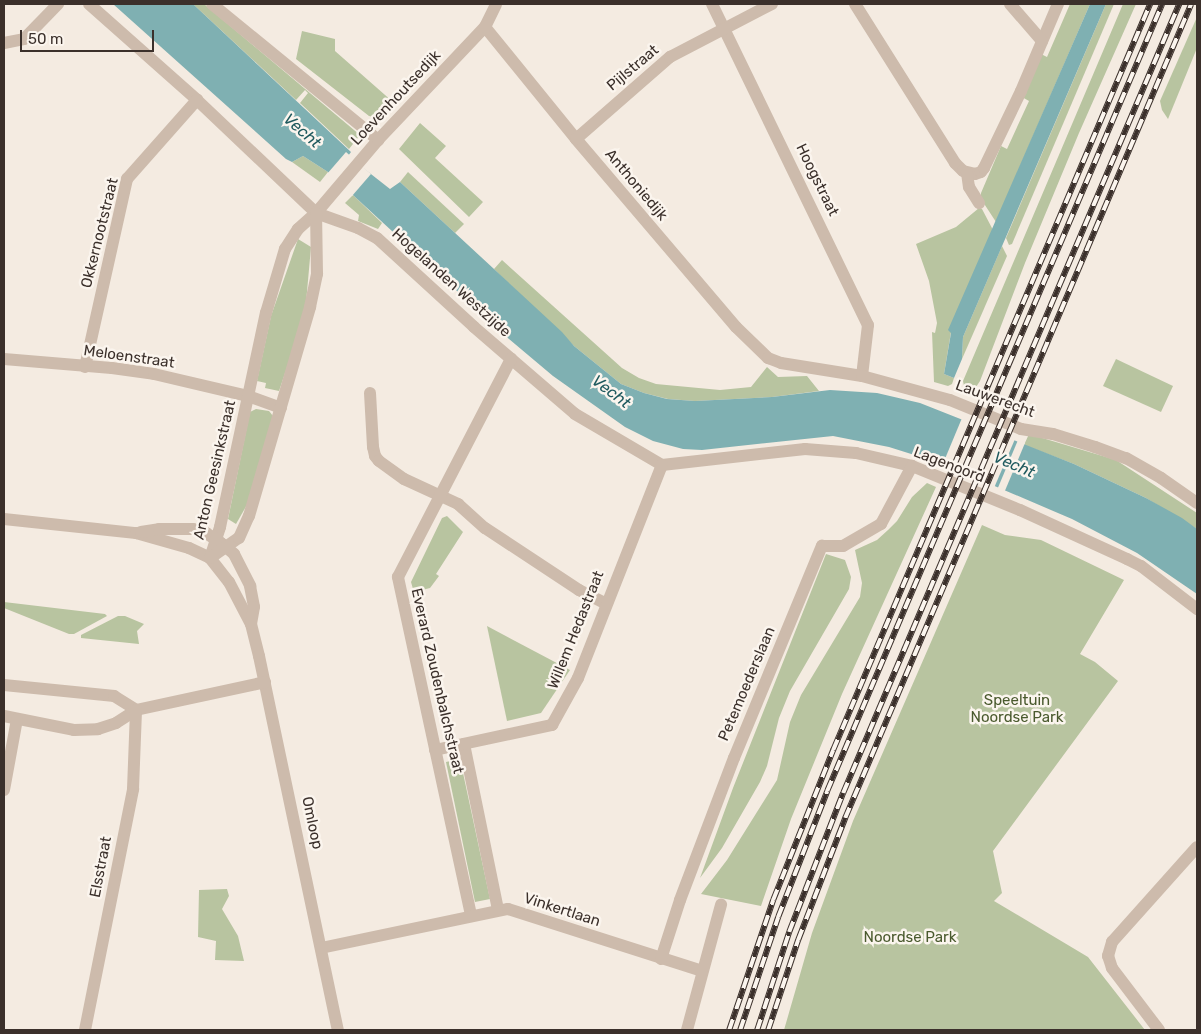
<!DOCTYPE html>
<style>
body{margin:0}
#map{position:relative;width:1201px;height:1034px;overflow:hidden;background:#f4ebe1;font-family:Rubik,sans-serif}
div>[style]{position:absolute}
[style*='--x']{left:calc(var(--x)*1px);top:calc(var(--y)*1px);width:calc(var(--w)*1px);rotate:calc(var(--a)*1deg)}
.green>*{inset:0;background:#b8c4a0}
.water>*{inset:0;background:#7fb0b2}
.pier>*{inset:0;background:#f4ebe1}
.minor>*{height:12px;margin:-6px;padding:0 6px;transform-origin:6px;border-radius:6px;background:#cdbbac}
.rail>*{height:5.5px;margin-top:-2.75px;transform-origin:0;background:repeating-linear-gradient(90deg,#fbf5ee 0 11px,#3b302b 0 22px);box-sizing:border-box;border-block:1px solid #3b302b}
span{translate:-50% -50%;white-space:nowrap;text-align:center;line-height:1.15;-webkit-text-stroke:5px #fbf5ee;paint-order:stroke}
.street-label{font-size:15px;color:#3b302b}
.park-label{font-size:15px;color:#4a5a2e}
.water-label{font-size:16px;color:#1f5a5e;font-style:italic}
.frame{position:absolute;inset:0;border:5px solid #3b302b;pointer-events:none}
.scale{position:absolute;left:20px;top:30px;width:134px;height:22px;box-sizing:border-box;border:2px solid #3b302b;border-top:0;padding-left:6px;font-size:15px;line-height:18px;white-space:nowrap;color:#3b302b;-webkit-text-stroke:4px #fbf5ee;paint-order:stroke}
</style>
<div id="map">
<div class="green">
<div style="clip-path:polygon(193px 4px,204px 4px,354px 130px,360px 135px,349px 149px,300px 103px,308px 93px,305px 90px,296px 100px)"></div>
<div style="clip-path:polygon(1070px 4px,1090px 4px,996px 222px,981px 199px,981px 193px,1001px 146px,1007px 149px,1029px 101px,1022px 97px,1041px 54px,1047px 57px)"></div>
<div style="clip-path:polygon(1106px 4px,1114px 4px,1012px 244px,1009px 245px,1006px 238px)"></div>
<div style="clip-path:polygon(1123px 4px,1136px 4px,1079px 133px,1025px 263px,980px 381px,974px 390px,964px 386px,963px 381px)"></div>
<div style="clip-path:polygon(1197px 17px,1197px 48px,1168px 119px,1162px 110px,1160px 101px)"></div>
<div style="clip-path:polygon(302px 31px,335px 39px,335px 51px,393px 102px,378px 118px,369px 116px,296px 59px)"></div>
<div style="clip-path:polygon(420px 123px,446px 146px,435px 158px,483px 202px,469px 217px,399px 149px)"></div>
<div style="clip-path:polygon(303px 156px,328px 172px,320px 182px,292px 162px)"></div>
<div style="clip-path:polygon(408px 172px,464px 224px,455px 233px,400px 182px)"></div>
<div style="clip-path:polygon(353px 195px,382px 223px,378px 229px,358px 221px,359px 215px,345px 203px)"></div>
<div style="clip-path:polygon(979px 208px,982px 209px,993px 230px,949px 330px,951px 332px,944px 374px,954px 378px,952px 384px,948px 386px,934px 382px,932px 332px,935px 333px,937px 323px,929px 281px,916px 244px,956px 227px)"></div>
<div style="clip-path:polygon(298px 239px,311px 247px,305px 314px,279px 391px,265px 388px,266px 383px,257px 381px,271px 316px)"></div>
<div style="clip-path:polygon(1002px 246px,1007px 256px,962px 359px,963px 337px)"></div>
<div style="clip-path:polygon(502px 260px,622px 368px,639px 378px,656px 384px,720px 390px,751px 387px,767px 367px,778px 377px,807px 376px,819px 391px,772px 397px,695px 401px,668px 399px,644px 393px,621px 384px,574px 346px,494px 269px)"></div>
<div style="clip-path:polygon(1116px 359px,1173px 386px,1161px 412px,1103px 386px)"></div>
<div style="clip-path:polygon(256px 409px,269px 411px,273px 416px,248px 503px,236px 524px,228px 519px,250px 412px)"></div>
<div style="clip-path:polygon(1029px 434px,1116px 460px,1197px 513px,1197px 529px,1146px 498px,1074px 464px,1024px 445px)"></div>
<div style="clip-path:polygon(927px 483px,936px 487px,842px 694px,791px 819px,761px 906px,701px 894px,727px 860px,777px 780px,790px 722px,801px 695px,860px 597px,862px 583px,855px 550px,877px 540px,888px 530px,897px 521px,912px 497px)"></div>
<div style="clip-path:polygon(447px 516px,463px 532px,436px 574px,439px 576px,430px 588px,422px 590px,422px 594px,415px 596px,411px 582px,442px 518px)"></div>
<div style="clip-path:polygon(982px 525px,1005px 535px,1041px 540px,1124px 580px,1080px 654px,1095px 662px,1118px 681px,993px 851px,1002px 893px,994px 901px,1088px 957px,1145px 1030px,784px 1030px,812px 933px,853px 821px)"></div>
<div style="clip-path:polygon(826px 554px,845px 560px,851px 577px,849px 589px,790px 691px,779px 718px,767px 766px,760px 782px,722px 848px,700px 878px,733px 788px)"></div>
<div style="clip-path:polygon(4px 602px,105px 614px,107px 616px,74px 634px,69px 634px,4px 608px)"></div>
<div style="clip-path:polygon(118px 616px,125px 616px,144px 624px,137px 631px,139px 644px,81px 638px,81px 635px)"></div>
<div style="clip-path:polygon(487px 626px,570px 670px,541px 713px,507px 721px)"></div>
<div style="clip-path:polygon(460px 759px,490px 899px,475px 902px,446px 762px)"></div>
<div style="clip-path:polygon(227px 889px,229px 896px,222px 909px,238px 936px,244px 961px,215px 960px,216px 941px,198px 937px,199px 890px)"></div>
</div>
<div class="water">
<div style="clip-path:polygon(113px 4px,193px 4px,351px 152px,348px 156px,390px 189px,400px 182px,562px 332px,574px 346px,621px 384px,644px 393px,667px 399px,695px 401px,772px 397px,830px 390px,877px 393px,920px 403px,1074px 464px,1146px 498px,1182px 518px,1197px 529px,1197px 594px,1137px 553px,1072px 519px,943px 464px,889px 447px,833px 436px,702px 450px,683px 449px,653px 441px,625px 427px,553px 376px,509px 339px,328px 172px,303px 156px,292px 162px,286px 159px)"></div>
<div style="clip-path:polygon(1090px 4px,1106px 4px,963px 337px,962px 359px,954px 378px,944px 374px,951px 333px,948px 330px)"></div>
</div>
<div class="pier">
<div style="clip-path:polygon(346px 152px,371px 174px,352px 196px,327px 174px)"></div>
<div style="clip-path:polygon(962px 418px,1015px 439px,994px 488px,942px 466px)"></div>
<div style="clip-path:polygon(1018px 440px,1025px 443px,1004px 493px,997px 490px)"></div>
</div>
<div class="minor">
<div style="--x:89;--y:4;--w:144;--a:41.6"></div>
<div style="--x:197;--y:100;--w:164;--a:43.5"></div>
<div style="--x:316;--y:213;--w:45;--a:19.7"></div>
<div style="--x:358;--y:228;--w:21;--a:28"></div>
<div style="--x:377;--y:238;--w:132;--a:42.5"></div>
<div style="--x:474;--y:327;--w:133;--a:40.7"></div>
<div style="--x:575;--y:414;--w:101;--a:30.4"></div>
<div style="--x:212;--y:4;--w:215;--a:39.3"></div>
<div style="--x:712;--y:4;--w:357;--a:64.1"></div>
<div style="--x:868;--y:325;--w:51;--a:96.7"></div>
<div style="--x:855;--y:4;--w:188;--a:57.8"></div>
<div style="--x:955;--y:163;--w:11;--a:45"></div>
<div style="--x:963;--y:171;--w:12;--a:14"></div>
<div style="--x:975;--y:174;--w:6;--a:-18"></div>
<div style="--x:981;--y:172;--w:5;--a:-53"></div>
<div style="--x:984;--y:168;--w:85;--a:-64.3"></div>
<div style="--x:1021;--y:91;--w:95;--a:-67"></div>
<div style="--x:1010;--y:4;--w:49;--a:49.1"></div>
<div style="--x:485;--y:27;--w:144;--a:50.9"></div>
<div style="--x:576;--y:139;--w:247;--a:49.6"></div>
<div style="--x:736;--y:327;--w:45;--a:44.1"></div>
<div style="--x:768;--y:358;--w:14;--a:21"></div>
<div style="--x:781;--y:363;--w:82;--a:9.1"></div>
<div style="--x:862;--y:376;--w:91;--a:15.3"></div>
<div style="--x:950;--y:400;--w:77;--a:22.2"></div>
<div style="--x:1021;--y:429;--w:32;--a:9"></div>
<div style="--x:1053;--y:434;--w:44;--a:17.2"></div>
<div style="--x:1095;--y:447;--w:33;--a:20"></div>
<div style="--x:1126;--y:458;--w:40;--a:29.7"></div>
<div style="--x:1161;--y:478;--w:44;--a:34.8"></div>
<div style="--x:4;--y:43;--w:20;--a:-11"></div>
<div style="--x:24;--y:39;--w:49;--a:-45.8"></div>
<div style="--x:576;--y:139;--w:125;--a:-41.1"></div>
<div style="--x:670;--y:57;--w:115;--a:-27.5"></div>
<div style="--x:967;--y:173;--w:14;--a:82"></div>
<div style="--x:969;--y:187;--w:19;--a:58"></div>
<div style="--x:4;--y:359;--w:108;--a:4.8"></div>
<div style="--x:112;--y:368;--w:42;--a:8.1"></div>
<div style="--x:154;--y:374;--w:97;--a:13.2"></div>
<div style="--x:248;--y:396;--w:35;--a:20"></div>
<div style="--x:85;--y:367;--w:193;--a:-77.4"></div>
<div style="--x:127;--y:179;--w:106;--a:-48.5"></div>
<div style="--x:370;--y:393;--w:54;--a:86.8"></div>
<div style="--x:373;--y:447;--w:9;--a:77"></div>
<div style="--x:375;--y:456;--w:6;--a:51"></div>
<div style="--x:379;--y:461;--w:31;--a:36"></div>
<div style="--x:404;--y:479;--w:60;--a:24.8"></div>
<div style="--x:458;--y:504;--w:36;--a:42"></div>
<div style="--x:485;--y:528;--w:113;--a:33.4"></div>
<div style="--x:579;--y:590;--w:29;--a:27"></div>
<div style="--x:662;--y:465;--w:144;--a:-6.4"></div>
<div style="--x:805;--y:449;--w:51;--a:4.5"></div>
<div style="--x:856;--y:453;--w:57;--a:13.1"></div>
<div style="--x:912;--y:466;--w:117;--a:22.2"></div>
<div style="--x:1020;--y:510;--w:118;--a:24.6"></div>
<div style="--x:1127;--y:559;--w:16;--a:27"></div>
<div style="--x:1141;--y:566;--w:71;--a:37.5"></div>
<div style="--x:4;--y:519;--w:133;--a:6.1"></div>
<div style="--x:136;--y:533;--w:55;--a:15.8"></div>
<div style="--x:189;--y:548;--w:23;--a:25"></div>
<div style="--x:210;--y:558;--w:31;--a:52"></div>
<div style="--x:229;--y:582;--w:47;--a:62.4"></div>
<div style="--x:251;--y:624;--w:33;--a:76"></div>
<div style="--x:259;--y:656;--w:382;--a:78.1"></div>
<div style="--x:141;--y:532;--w:18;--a:-9"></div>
<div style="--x:159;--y:529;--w:34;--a:0"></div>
<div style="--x:193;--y:529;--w:14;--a:17"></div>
<div style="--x:206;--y:533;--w:18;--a:34"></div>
<div style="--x:221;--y:543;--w:17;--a:40"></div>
<div style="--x:234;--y:554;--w:36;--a:63"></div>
<div style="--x:250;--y:586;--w:21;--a:79"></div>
<div style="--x:254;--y:607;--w:17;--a:100"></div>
<div style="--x:210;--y:558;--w:33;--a:-72"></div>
<div style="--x:220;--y:527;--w:219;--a:-77.9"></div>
<div style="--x:266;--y:313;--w:67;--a:-73.5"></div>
<div style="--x:285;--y:249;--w:24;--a:-57"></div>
<div style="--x:298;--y:229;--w:24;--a:-42"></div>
<div style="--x:316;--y:213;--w:96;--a:-49.7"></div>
<div style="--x:378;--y:140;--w:156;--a:-46.6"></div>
<div style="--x:485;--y:27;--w:25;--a:-64"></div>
<div style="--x:210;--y:558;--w:35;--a:-35"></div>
<div style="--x:239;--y:538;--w:24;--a:-66"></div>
<div style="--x:249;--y:516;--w:218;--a:-73.7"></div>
<div style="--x:310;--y:307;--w:34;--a:-78"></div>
<div style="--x:317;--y:274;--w:61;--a:-90.9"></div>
<div style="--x:4;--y:685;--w:111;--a:5.7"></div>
<div style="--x:114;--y:696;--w:26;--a:32"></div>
<div style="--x:4;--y:716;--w:71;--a:11.3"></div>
<div style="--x:74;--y:730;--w:24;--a:-2"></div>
<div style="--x:98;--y:729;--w:19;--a:-18"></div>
<div style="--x:116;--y:723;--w:24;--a:-33"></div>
<div style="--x:136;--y:710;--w:132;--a:-12.2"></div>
<div style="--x:464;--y:744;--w:169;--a:78.4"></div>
<div style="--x:435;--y:750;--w:120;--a:-12.1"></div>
<div style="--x:552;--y:725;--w:54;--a:-61"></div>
<div style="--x:578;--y:678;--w:229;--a:-68.5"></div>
<div style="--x:4;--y:790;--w:72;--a:-79.6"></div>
<div style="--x:471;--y:915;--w:346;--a:-102.2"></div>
<div style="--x:398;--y:577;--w:246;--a:-62.6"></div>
<div style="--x:321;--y:948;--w:191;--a:-11.8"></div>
<div style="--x:508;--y:909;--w:204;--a:17.7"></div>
<div style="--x:661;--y:959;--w:62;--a:-72.1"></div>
<div style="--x:680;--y:900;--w:152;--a:-69.2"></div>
<div style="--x:734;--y:758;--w:230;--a:-67.5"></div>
<div style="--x:822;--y:546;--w:21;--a:0"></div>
<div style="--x:843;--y:546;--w:44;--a:-30.1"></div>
<div style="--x:881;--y:524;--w:66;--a:-61.9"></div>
<div style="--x:85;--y:1030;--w:246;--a:-78.7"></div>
<div style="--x:133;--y:789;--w:79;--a:-87.8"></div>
<div style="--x:687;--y:1030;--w:130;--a:-74.8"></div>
<div style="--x:1159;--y:1030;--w:78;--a:-127.2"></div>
<div style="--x:1112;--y:968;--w:13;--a:-108"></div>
<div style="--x:1108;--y:956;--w:15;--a:-74"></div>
<div style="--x:1112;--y:942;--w:127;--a:-48.2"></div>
</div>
<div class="rail">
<div style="--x:729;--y:1030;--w:137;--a:-71.3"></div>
<div style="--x:773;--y:900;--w:162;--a:-68.2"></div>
<div style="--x:833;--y:750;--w:811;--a:-66.98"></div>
<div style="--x:740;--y:1030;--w:119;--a:-71.4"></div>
<div style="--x:778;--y:917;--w:135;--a:-68.7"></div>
<div style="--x:827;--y:791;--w:855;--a:-66.94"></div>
<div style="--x:757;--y:1030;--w:103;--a:-71.9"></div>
<div style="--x:789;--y:932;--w:149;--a:-68.8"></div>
<div style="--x:843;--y:793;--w:858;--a:-66.93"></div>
<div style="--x:768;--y:1030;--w:95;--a:-71.6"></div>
<div style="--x:798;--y:940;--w:131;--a:-68.9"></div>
<div style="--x:845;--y:818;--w:884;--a:-66.97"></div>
</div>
<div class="street-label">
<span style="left:633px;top:68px;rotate:-40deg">Pijlstraat</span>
<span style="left:396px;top:98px;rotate:-47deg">Loevenhoutsedijk</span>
<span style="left:817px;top:180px;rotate:64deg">Hoogstraat</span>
<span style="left:636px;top:185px;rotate:50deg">Anthoniedijk</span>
<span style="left:100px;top:233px;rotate:-76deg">Okkernootstraat</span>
<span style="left:451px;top:283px;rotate:42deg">Hogelanden Westzijde</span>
<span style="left:129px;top:357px;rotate:8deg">Meloenstraat</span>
<span style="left:995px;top:399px;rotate:20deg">Lauwerecht</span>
<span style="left:949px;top:465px;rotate:21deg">Lagenoord</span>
<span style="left:215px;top:470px;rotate:-77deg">Anton Geesinkstraat</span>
<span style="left:576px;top:630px;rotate:-68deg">Willem Hedastraat</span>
<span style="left:437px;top:681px;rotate:77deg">Everard Zoudenbalchstraat</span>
<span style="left:747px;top:684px;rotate:-67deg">Petemoederslaan</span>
<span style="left:312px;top:823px;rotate:78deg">Omloop</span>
<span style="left:101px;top:867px;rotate:-79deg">Elsstraat</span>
<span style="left:562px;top:910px;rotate:18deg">Vinkertlaan</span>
</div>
<div class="park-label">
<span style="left:1017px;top:709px">Speeltuin<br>Noordse Park</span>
<span style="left:910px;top:938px">Noordse Park</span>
</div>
<div class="water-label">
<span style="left:302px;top:131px;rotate:41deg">Vecht</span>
<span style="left:611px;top:392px;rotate:37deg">Vecht</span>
<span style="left:1014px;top:465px;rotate:23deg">Vecht</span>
</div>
<div class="frame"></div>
<div class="scale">50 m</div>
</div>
